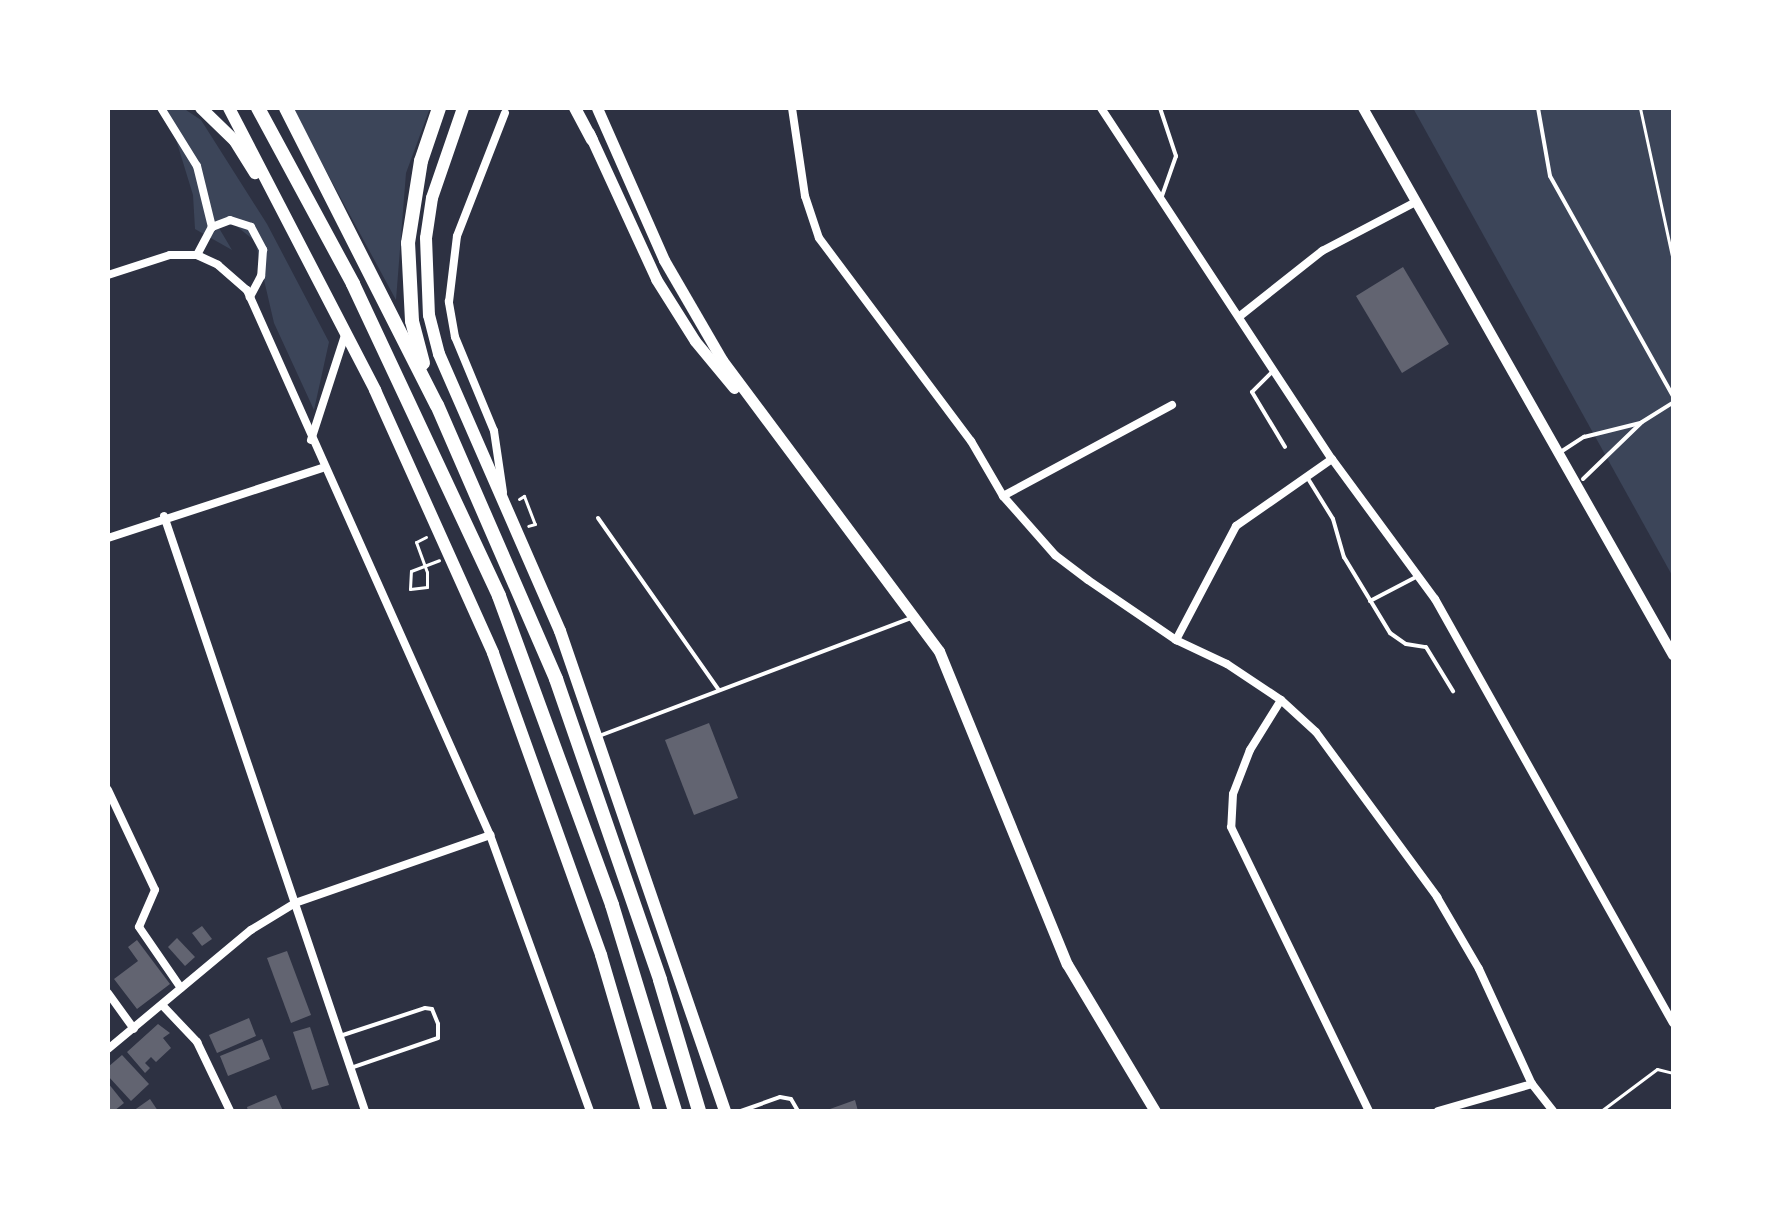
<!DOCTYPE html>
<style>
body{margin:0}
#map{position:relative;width:1781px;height:1219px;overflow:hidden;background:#2d3142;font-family:Arial,sans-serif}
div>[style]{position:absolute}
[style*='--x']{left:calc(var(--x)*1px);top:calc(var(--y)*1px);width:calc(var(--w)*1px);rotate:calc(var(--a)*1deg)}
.green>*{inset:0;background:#3c4559}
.building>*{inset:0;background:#626471}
.path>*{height:3px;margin:-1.5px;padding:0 1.5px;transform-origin:1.5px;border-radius:1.5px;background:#fff}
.service>*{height:4px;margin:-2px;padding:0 2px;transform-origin:2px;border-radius:2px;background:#fff}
.minor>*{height:8px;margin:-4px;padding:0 4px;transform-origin:4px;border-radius:4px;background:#fff}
.tertiary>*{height:10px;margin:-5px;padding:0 5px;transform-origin:5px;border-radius:5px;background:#fff}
.secondary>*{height:11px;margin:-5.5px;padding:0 5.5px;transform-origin:5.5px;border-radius:5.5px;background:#fff}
.primary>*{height:12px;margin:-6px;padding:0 6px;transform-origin:6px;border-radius:6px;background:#fff}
.motorway>*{height:14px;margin:-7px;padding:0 7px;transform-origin:7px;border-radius:7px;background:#fff}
span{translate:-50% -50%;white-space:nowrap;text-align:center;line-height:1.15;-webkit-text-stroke:8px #fff;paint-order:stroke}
.frame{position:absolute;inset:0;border:110px solid #fff;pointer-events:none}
</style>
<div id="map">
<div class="green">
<div style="clip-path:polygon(156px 108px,183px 108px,201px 120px,267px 224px,329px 342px,314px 410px,274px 323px,255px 241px,235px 225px,216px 223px,232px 250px,195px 229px,193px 195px,174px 133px)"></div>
<div style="clip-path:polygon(292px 108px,430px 108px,406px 173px,396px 300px)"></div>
<div style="clip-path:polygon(1413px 108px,1673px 108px,1673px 577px)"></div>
</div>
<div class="building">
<div style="clip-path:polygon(1403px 267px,1449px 344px,1402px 373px,1356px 296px)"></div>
<div style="clip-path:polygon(709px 723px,738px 798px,694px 815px,665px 740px)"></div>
<div style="clip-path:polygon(202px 926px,212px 939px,202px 946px,192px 933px)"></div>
<div style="clip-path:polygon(177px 938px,195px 957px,185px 966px,168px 947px)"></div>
<div style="clip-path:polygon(137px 940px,170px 984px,137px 1009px,114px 979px,138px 961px,128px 947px)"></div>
<div style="clip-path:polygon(287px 951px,311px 1015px,291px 1023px,267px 958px)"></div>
<div style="clip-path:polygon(249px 1018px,256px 1036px,217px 1053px,209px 1035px)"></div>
<div style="clip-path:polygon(158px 1024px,170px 1033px,163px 1038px,171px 1048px,156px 1062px,151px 1057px,145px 1063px,150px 1068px,145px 1073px,127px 1052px)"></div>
<div style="clip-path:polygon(310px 1027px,329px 1085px,312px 1090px,293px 1032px)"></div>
<div style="clip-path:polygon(262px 1039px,270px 1059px,228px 1076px,220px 1056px)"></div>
<div style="clip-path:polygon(122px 1055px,149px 1084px,131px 1101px,108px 1076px,108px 1067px)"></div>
<div style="clip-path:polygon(108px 1083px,124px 1103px,114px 1111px,108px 1111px)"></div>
<div style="clip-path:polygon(276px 1095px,283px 1111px,248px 1111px,247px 1107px)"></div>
<div style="clip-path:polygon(150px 1099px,158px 1111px,133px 1111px)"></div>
<div style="clip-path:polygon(855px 1100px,858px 1111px,831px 1111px,830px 1109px)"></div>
</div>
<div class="path">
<div style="--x:1640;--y:108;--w:156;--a:77.8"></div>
<div style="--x:519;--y:499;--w:6;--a:-31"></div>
<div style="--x:524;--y:496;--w:30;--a:69"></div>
<div style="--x:535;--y:524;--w:7;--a:164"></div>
<div style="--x:426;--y:537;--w:11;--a:153"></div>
<div style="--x:416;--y:542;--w:32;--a:70"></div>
<div style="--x:427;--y:572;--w:15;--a:90"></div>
<div style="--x:427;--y:587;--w:17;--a:173"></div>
<div style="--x:410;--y:589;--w:18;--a:-87"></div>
<div style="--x:411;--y:571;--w:30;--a:-21"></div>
<div style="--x:1601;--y:1111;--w:70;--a:-36.9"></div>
<div style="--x:1657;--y:1069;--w:16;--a:14"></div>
</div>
<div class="service">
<div style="--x:1160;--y:108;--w:51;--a:71.6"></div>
<div style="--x:1176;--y:156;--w:42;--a:109.3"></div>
<div style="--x:1538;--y:108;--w:69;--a:80"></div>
<div style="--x:1550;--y:176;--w:252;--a:60.8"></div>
<div style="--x:1274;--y:370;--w:31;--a:135"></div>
<div style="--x:1252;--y:392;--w:64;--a:59"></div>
<div style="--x:1559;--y:453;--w:30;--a:-33"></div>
<div style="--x:1584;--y:437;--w:58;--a:-14"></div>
<div style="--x:1307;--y:477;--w:49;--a:58.2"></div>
<div style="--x:1333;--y:519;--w:40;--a:74"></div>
<div style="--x:1344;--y:557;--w:89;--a:58.8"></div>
<div style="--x:1390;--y:633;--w:19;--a:35"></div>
<div style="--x:1406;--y:644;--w:20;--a:9"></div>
<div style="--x:1426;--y:647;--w:52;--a:58.5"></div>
<div style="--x:1583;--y:479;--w:82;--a:-44"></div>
<div style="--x:1642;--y:422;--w:36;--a:-32"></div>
<div style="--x:598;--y:518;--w:210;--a:54.9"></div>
<div style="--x:1370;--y:601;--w:54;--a:-27.5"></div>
<div style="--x:599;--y:736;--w:334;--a:-20.7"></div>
<div style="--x:340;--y:1036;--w:89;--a:-18.2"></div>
<div style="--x:425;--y:1008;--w:7;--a:8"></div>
<div style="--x:432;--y:1009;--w:16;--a:68"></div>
<div style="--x:438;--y:1024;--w:14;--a:90"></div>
<div style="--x:438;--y:1038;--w:92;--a:161"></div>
<div style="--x:741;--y:1111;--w:41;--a:-19.7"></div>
<div style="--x:780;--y:1097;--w:11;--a:10"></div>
<div style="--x:791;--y:1099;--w:14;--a:60"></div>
</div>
<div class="minor">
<div style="--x:161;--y:108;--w:68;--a:58.2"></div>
<div style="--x:197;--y:166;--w:63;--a:76.2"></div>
<div style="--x:792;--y:108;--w:89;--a:81.6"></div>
<div style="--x:805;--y:196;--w:44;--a:71.6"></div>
<div style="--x:819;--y:238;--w:254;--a:53.2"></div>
<div style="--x:971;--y:441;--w:64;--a:59.8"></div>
<div style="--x:1003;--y:496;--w:79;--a:48.6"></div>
<div style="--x:1055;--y:555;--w:41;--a:37.1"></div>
<div style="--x:1088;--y:580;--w:107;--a:34.3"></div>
<div style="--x:1176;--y:640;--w:56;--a:25.2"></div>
<div style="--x:1227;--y:664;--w:65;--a:33.7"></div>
<div style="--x:1281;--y:700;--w:47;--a:42.4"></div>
<div style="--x:1316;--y:732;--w:205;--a:53.7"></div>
<div style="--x:1437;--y:897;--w:83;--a:59.7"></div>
<div style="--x:1479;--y:969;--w:127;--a:65.3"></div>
<div style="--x:1532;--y:1084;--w:34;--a:52"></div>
<div style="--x:1101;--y:108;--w:420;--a:56.7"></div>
<div style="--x:1332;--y:459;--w:174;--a:53.7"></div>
<div style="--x:1435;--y:599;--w:486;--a:60.7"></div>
<div style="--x:197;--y:255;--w:32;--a:-62"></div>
<div style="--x:212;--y:227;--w:19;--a:-21"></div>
<div style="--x:230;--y:220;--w:22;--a:18"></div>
<div style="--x:251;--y:227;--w:26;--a:62"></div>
<div style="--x:263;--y:250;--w:26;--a:94"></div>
<div style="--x:261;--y:276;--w:24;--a:118"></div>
<div style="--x:108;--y:275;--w:65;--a:-17.9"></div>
<div style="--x:170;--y:255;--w:27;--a:0"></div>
<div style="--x:197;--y:255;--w:23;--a:25"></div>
<div style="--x:218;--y:265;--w:38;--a:41"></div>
<div style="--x:247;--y:290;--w:597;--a:65.97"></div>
<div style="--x:490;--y:835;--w:294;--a:70.1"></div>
<div style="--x:1240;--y:316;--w:105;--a:-38.4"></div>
<div style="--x:1322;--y:251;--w:104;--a:-27.6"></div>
<div style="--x:311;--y:440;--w:114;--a:-72"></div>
<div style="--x:503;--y:492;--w:62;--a:-98.4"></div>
<div style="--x:494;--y:431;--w:102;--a:-112.5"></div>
<div style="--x:455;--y:337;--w:36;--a:-100"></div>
<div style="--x:449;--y:302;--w:66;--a:-83.1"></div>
<div style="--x:457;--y:236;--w:132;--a:-68.7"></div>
<div style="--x:1003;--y:496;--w:192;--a:-28.3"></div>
<div style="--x:164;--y:516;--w:628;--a:71.33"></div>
<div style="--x:108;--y:538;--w:225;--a:-18.1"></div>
<div style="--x:1176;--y:640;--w:129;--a:-62.2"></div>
<div style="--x:1236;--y:526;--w:117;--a:-34.9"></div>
<div style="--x:1281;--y:700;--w:59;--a:121.8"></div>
<div style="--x:1250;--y:750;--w:47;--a:111.1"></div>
<div style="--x:1233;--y:794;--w:33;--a:93"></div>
<div style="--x:1231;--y:827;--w:316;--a:64.1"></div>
<div style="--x:108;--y:790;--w:110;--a:64.8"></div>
<div style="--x:155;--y:890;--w:40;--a:113.4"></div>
<div style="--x:139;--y:927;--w:74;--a:55.5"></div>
<div style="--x:108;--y:993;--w:44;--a:54.2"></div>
<div style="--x:163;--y:1006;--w:50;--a:46.6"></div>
<div style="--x:197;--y:1042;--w:76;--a:64.4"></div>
<div style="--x:108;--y:1049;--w:186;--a:-39.8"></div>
<div style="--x:251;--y:930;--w:52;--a:-31.5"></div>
<div style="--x:295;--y:903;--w:207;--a:-19.2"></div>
<div style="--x:1438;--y:1111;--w:98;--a:-16"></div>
</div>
<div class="tertiary">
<div style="--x:1363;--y:108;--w:629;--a:60.46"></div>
</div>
<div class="secondary">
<div style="--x:597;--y:108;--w:166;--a:66.2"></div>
<div style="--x:664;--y:260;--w:116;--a:59.9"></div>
<div style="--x:722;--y:360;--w:363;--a:53.3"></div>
<div style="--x:939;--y:651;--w:338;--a:67.8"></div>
<div style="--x:1067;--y:964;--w:171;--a:59.1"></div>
<div style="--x:589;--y:133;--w:161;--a:65.3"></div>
<div style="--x:656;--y:279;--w:73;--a:57.8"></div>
<div style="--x:695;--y:341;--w:61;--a:50.3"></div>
</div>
<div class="primary">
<div style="--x:201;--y:108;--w:47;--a:44.1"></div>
<div style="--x:235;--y:141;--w:38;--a:58"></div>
<div style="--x:229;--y:108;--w:318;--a:62.6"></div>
<div style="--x:375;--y:390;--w:288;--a:65.8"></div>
<div style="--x:493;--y:653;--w:321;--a:70.3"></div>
<div style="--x:601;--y:955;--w:163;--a:73.6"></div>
<div style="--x:463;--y:108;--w:95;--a:109"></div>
<div style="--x:432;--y:198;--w:40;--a:98.5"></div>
<div style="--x:426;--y:238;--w:77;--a:87.8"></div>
<div style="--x:429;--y:315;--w:40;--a:75.6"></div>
<div style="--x:439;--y:354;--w:302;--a:66.4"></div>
<div style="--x:560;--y:631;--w:508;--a:71.03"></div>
<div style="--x:575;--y:108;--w:36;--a:62"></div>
</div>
<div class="motorway">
<div style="--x:258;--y:108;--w:200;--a:61.6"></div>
<div style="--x:353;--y:284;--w:344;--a:64.9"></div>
<div style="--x:499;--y:596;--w:329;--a:69.9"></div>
<div style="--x:612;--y:905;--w:215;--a:73"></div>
<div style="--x:286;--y:108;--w:333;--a:63.1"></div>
<div style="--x:437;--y:405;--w:299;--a:66.5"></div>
<div style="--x:556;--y:679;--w:318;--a:70.9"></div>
<div style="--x:660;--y:980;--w:137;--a:73.4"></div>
<div style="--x:423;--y:363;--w:43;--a:-104.7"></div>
<div style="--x:412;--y:321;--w:78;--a:-92.9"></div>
<div style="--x:408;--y:243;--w:83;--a:-81"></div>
<div style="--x:421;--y:161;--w:56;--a:-71.2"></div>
</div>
<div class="frame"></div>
</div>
